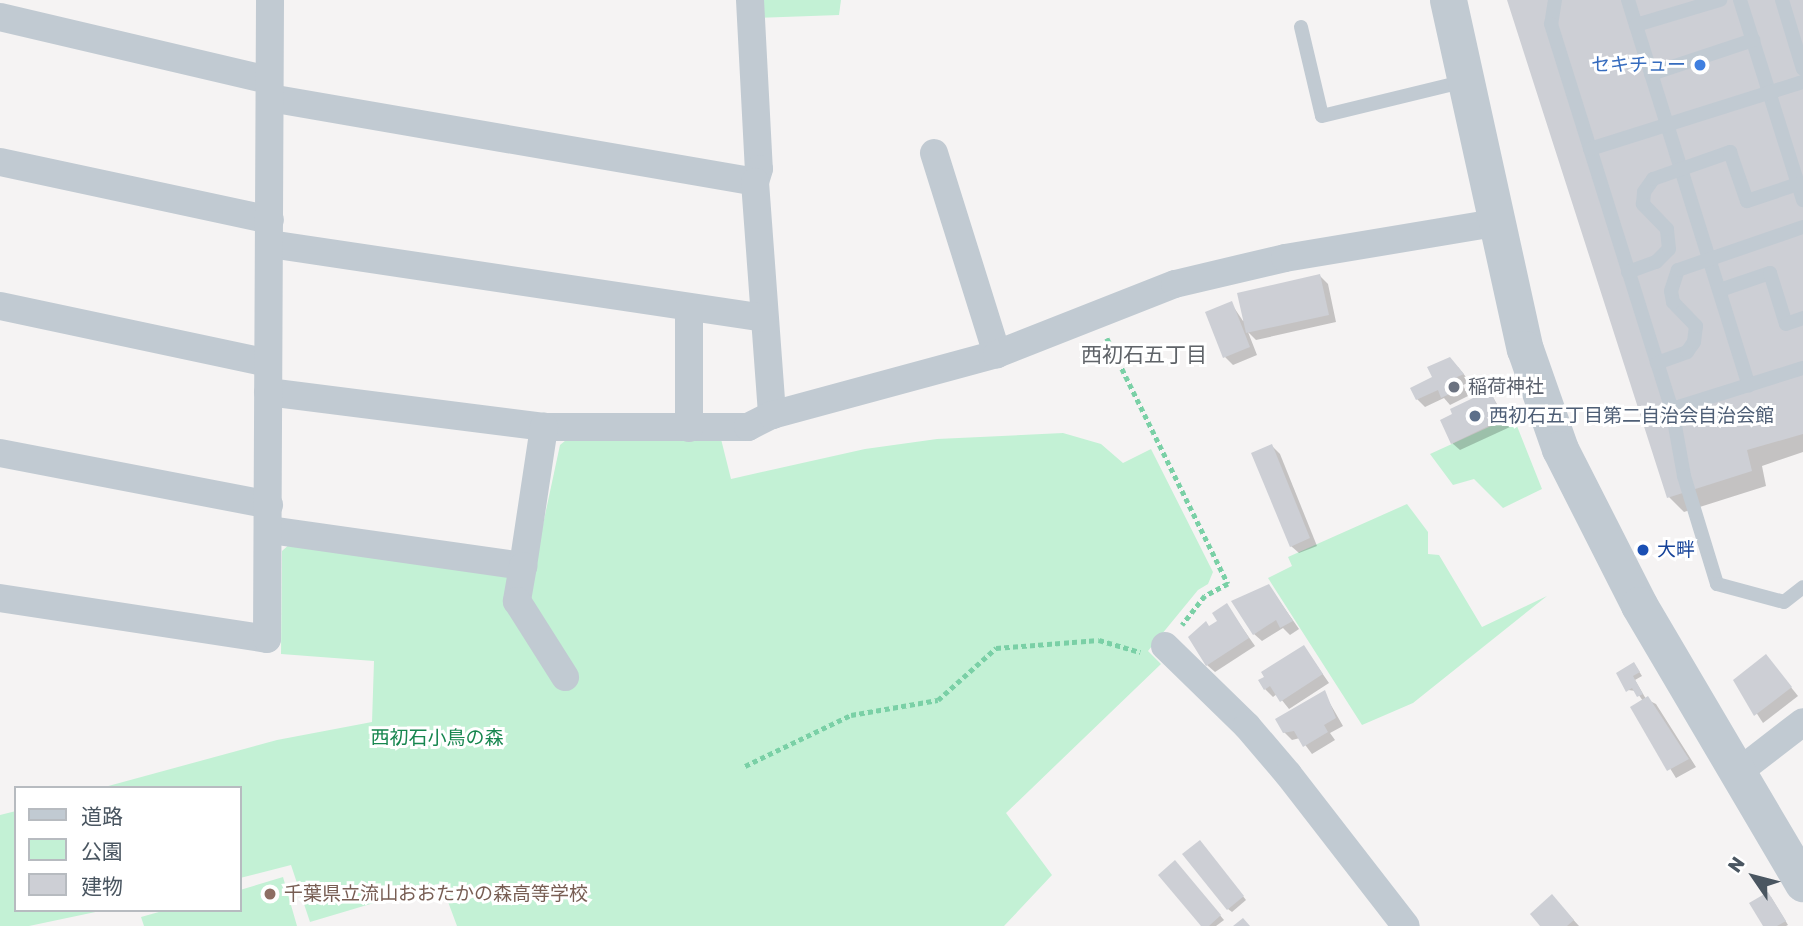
<!DOCTYPE html>
<meta charset="utf-8">
<style>
body{margin:0}
#map{position:relative;width:1803px;height:926px;overflow:hidden;background:#f5f3f3;font-family:Rubik,"Noto Sans JP",sans-serif}
div>[style]{position:absolute}
[style*='--x']{left:calc(var(--x)*1px);top:calc(var(--y)*1px);width:calc(var(--w)*1px);rotate:calc(var(--a)*1deg)}
.green>*{inset:0;background:#c3f1d5}
.shadow>*{inset:0;background:#0003}
.building>*{inset:0;background:#cdcfd5}
.path>*{height:4.5px;margin-top:-2.25px;transform-origin:0;background:repeating-linear-gradient(90deg,#7ad0a6 0 5px,transparent 0 8.5px)}
.service>*{height:14px;margin:-7px;padding:0 7px;transform-origin:7px;border-radius:7px;background:#c1cad2}
.minor>*{height:28px;margin:-14px;padding:0 14px;transform-origin:14px;border-radius:14px;background:#c1cad2}
.tertiary>*{height:37px;margin:-18.5px;padding:0 18.5px;transform-origin:18.5px;border-radius:18.5px;background:#c1cad2}
.dots>*{width:19px;height:19px;translate:-50% -50%;box-sizing:border-box;border:4px solid #fff;border-radius:50%}
span{translate:-50% -50%;white-space:nowrap;text-align:center;line-height:1.15;-webkit-text-stroke:6px #fff;paint-order:stroke}
.shop-label{font-size:19px;color:#366cbe}
.right{translate:-100% -50%;text-align:right}
.worship-label{font-size:19px;color:#5b616d}
.left{translate:0 -50%;text-align:left}
.service-label{font-size:19px;color:#4e5e75}
.transit-label{font-size:19px;color:#164399}
.park-label{font-size:19px;color:#17864f}
.education-label{font-size:19px;color:#785e54}
.neighbourhood-label{font-size:21px;color:#5f6368}
.legend{position:absolute;left:14px;top:786px;width:228px;height:126px;box-sizing:border-box;background:#fff;border:2px solid #b7bbc0;margin:0;padding:9px 12px;list-style:none;font-size:21px;color:#4a5661}
.legend li{display:flex;align-items:center;gap:14px;height:35px}
.legend b{width:35px;border:2px solid #b7bbc0}
.north{position:absolute;left:1719px;top:842px;width:70px;height:70px;-webkit-text-stroke:5px #fff;paint-order:stroke;rotate:305deg;font-size:19px;font-weight:700;line-height:28px;text-align:center;color:#4a5661}
.north::after{content:'';display:block;margin:auto;width:24px;height:32px;background:#4a5661;clip-path:polygon(50% 0,100% 100%,50% 72%,0 100%)}
</style>
<div id="map">
<div class="green">
<div style="clip-path:polygon(754px 0,841px 0,839px 15px,754px 18px)"></div>
<div style="clip-path:polygon(1513px 416px,1542px 489px,1503px 508px,1474px 479px,1453px 485px,1430px 454px)"></div>
<div style="clip-path:polygon(1063px 433px,1101px 444px,1123px 463px,1151px 449px,1213px 572px,1208px 584px,1198px 590px,1148px 651px,1161px 664px,1006px 813px,1052px 875px,1004px 926px,457px 926px,441px 883px,310px 922px,291px 865px,240px 878px,240px 788px,101px 788px,277px 740px,372px 722px,374px 661px,281px 654px,282px 551px,292px 542px,502px 570px,527px 599px,560px 445px,571px 436px,721px 439px,731px 479px,865px 449px,937px 439px)"></div>
<div style="clip-path:polygon(1407px 504px,1428px 532px,1428px 554px,1439px 555px,1482px 627px,1547px 596px,1413px 703px,1362px 725px,1268px 578px,1292px 566px,1288px 557px)"></div>
<div style="clip-path:polygon(16px 811px,16px 910px,105px 910px,29px 926px,0 926px,0 815px)"></div>
<div style="clip-path:polygon(283px 877px,297px 926px,144px 926px,141px 917px,166px 910px,240px 910px,240px 890px)"></div>
</div>
<div class="shadow">
<div style="clip-path:polygon(1508px 0,1803px 0,1803px 452px,1762px 466px,1766px 486px,1684px 512px,1669px 497px)"></div>
<div style="clip-path:polygon(1320px 276px,1328px 284px,1336px 322px,1256px 340px,1248px 332px,1257px 355px,1233px 365px,1225px 357px,1231px 303px,1243px 321px)"></div>
<div style="clip-path:polygon(1458px 367px,1470px 382px,1463px 385px,1468px 396px,1450px 405px,1444px 398px,1425px 407px,1417px 399px,1434px 378px)"></div>
<div style="clip-path:polygon(1490px 392px,1510px 427px,1460px 450px,1452px 443px,1455px 415px)"></div>
<div style="clip-path:polygon(1272px 446px,1280px 454px,1317px 546px,1299px 553px,1291px 546px)"></div>
<div style="clip-path:polygon(1269px 586px,1299px 629px,1290px 635px,1283px 628px,1262px 641px,1254px 634px)"></div>
<div style="clip-path:polygon(1227px 606px,1255px 646px,1215px 672px,1207px 665px)"></div>
<div style="clip-path:polygon(1304px 647px,1329px 683px,1289px 709px,1277px 694px,1273px 697px,1265px 689px)"></div>
<div style="clip-path:polygon(1766px 656px,1798px 696px,1763px 723px,1735px 680px)"></div>
<div style="clip-path:polygon(1637px 668px,1642px 676px,1635px 680px,1646px 699px,1656px 704px,1696px 767px,1676px 778px,1632px 707px,1643px 701px,1636px 691px,1628px 690px,1618px 673px)"></div>
<div style="clip-path:polygon(1324px 693px,1343px 726px,1330px 733px,1335px 740px,1312px 754px,1300px 738px,1292px 740px,1284px 732px)"></div>
<div style="clip-path:polygon(1203px 846px,1246px 900px,1232px 912px,1228px 909px)"></div>
<div style="clip-path:polygon(1179px 866px,1224px 920px,1216px 926px,1203px 926px)"></div>
<div style="clip-path:polygon(1771px 897px,1788px 925px,1786px 926px,1765px 926px)"></div>
<div style="clip-path:polygon(1560px 905px,1579px 926px,1542px 926px)"></div>
</div>
<div class="building">
<div style="clip-path:polygon(1507px 0,1803px 0,1803px 434px,1747px 450px,1752px 471px,1667px 498px)"></div>
<div style="clip-path:polygon(1320px 274px,1329px 315px,1246px 333px,1237px 293px)"></div>
<div style="clip-path:polygon(1232px 301px,1250px 347px,1223px 358px,1205px 312px)"></div>
<div style="clip-path:polygon(1450px 357px,1464px 374px,1457px 377px,1462px 388px,1441px 398px,1438px 390px,1416px 400px,1410px 388px,1432px 377px,1427px 367px)"></div>
<div style="clip-path:polygon(1490px 390px,1503px 419px,1451px 444px,1440px 420px,1452px 414px,1450px 409px)"></div>
<div style="clip-path:polygon(1272px 444px,1310px 538px,1290px 547px,1251px 453px)"></div>
<div style="clip-path:polygon(1269px 584px,1293px 621px,1280px 628px,1276px 620px,1253px 635px,1231px 601px)"></div>
<div style="clip-path:polygon(1227px 603px,1249px 638px,1206px 666px,1188px 637px,1206px 621px,1209px 626px,1217px 621px,1212px 613px)"></div>
<div style="clip-path:polygon(1304px 645px,1323px 674px,1280px 702px,1270px 686px,1264px 690px,1258px 680px,1264px 677px,1261px 672px)"></div>
<div style="clip-path:polygon(1766px 654px,1792px 687px,1754px 716px,1733px 680px)"></div>
<div style="clip-path:polygon(1634px 662px,1640px 672px,1633px 676px,1643px 694px,1637px 697px,1632px 688px,1626px 692px,1616px 673px)"></div>
<div style="clip-path:polygon(1325px 690px,1336px 718px,1324px 725px,1328px 732px,1303px 747px,1294px 731px,1283px 733px,1275px 719px)"></div>
<div style="clip-path:polygon(1648px 696px,1689px 759px,1667px 771px,1630px 707px)"></div>
<div style="clip-path:polygon(1200px 840px,1244px 896px,1227px 910px,1182px 854px)"></div>
<div style="clip-path:polygon(1175px 860px,1221px 915px,1209px 926px,1201px 926px,1158px 875px)"></div>
<div style="clip-path:polygon(1768px 892px,1786px 921px,1777px 926px,1763px 926px,1749px 903px)"></div>
<div style="clip-path:polygon(1552px 894px,1574px 920px,1567px 926px,1540px 926px,1530px 914px)"></div>
<div style="clip-path:polygon(1243px 918px,1250px 926px,1233px 926px)"></div>
</div>
<div class="path">
<div style="--x:1107;--y:338;--w:274;--a:63.8"></div>
<div style="--x:1228;--y:584;--w:26;--a:152"></div>
<div style="--x:1205;--y:596;--w:37;--a:128"></div>
<div style="--x:745;--y:766;--w:118;--a:-25.7"></div>
<div style="--x:851;--y:715;--w:88;--a:-9.8"></div>
<div style="--x:938;--y:700;--w:78;--a:-41.9"></div>
<div style="--x:996;--y:648;--w:103;--a:-4.4"></div>
<div style="--x:1099;--y:640;--w:43;--a:16.3"></div>
</div>
<div class="service">
<div style="--x:1555;--y:0;--w:24;--a:99"></div>
<div style="--x:1551;--y:24;--w:404;--a:72.6"></div>
<div style="--x:1672;--y:409;--w:68;--a:79.8"></div>
<div style="--x:1684;--y:476;--w:113;--a:73"></div>
<div style="--x:1717;--y:584;--w:69;--a:15"></div>
<div style="--x:1784;--y:602;--w:24;--a:-38"></div>
<div style="--x:1628;--y:0;--w:404;--a:72.6"></div>
<div style="--x:1740;--y:0;--w:210;--a:72.5"></div>
<div style="--x:1782;--y:0;--w:72;--a:73.1"></div>
<div style="--x:1636;--y:25;--w:88;--a:-16.6"></div>
<div style="--x:1301;--y:27;--w:91;--a:76.7"></div>
<div style="--x:1322;--y:116;--w:148;--a:-13.7"></div>
<div style="--x:1651;--y:74;--w:108;--a:-18.4"></div>
<div style="--x:1590;--y:149;--w:223;--a:-17.5"></div>
<div style="--x:1628;--y:272;--w:30;--a:-20"></div>
<div style="--x:1656;--y:262;--w:18;--a:-45"></div>
<div style="--x:1669;--y:249;--w:20;--a:-96"></div>
<div style="--x:1667;--y:229;--w:35;--a:-134"></div>
<div style="--x:1643;--y:204;--w:12;--a:-85"></div>
<div style="--x:1644;--y:192;--w:16;--a:-55"></div>
<div style="--x:1653;--y:179;--w:82;--a:-19.3"></div>
<div style="--x:1730;--y:152;--w:52;--a:70.9"></div>
<div style="--x:1747;--y:201;--w:54;--a:-18.4"></div>
<div style="--x:1720;--y:290;--w:53;--a:-18.8"></div>
<div style="--x:1770;--y:273;--w:53;--a:72.6"></div>
<div style="--x:1786;--y:324;--w:18;--a:-19"></div>
<div style="--x:1657;--y:363;--w:32;--a:-20"></div>
<div style="--x:1687;--y:352;--w:12;--a:-55"></div>
<div style="--x:1694;--y:342;--w:16;--a:-83"></div>
<div style="--x:1696;--y:326;--w:33;--a:-134"></div>
<div style="--x:1673;--y:302;--w:11;--a:-100"></div>
<div style="--x:1671;--y:291;--w:22;--a:-72"></div>
<div style="--x:1678;--y:270;--w:132;--a:-19"></div>
<div style="--x:1672;--y:409;--w:137;--a:-17.4"></div>
</div>
<div class="minor">
<div style="--x:750;--y:0;--w:169;--a:87"></div>
<div style="--x:759;--y:169;--w:14;--a:107"></div>
<div style="--x:0;--y:17;--w:275;--a:13.2"></div>
<div style="--x:270;--y:98;--w:492;--a:9.8"></div>
<div style="--x:755;--y:182;--w:234;--a:85.8"></div>
<div style="--x:934;--y:153;--w:211;--a:72.6"></div>
<div style="--x:0;--y:162;--w:276;--a:12.1"></div>
<div style="--x:270;--y:244;--w:500;--a:8.5"></div>
<div style="--x:0;--y:306;--w:274;--a:12"></div>
<div style="--x:268;--y:392;--w:278;--a:7.2"></div>
<div style="--x:544;--y:427;--w:204;--a:0"></div>
<div style="--x:748;--y:427;--w:27;--a:-27"></div>
<div style="--x:772;--y:415;--w:233;--a:-15.2"></div>
<div style="--x:997;--y:354;--w:191;--a:-21.5"></div>
<div style="--x:1175;--y:284;--w:113;--a:-13.3"></div>
<div style="--x:1285;--y:258;--w:217;--a:-9.5"></div>
<div style="--x:689;--y:428;--w:119;--a:-90"></div>
<div style="--x:0;--y:453;--w:274;--a:10.9"></div>
<div style="--x:270;--y:530;--w:256;--a:8.1"></div>
<div style="--x:523;--y:566;--w:141;--a:-81.4"></div>
<div style="--x:523;--y:566;--w:36;--a:100"></div>
<div style="--x:517;--y:601;--w:90;--a:57.7"></div>
<div style="--x:0;--y:598;--w:270;--a:8.7"></div>
<div style="--x:267;--y:639;--w:639;--a:-89.73"></div>
<div style="--x:1165;--y:646;--w:115;--a:44.3"></div>
<div style="--x:1247;--y:726;--w:63;--a:49.5"></div>
<div style="--x:1288;--y:774;--w:192;--a:52.2"></div>
<div style="--x:1737;--y:773;--w:83;--a:-37.7"></div>
</div>
<div class="tertiary">
<div style="--x:1448;--y:0;--w:357;--a:77.6"></div>
<div style="--x:1525;--y:349;--w:106;--a:70.7"></div>
<div style="--x:1560;--y:449;--w:175;--a:63.1"></div>
<div style="--x:1639;--y:605;--w:323;--a:59.5"></div>
</div>
<div class="dots">
<div style="left:1700px;top:65px;background:#3f7fe0"></div>
<div style="left:1454px;top:387px;background:#6b7280"></div>
<div style="left:1475px;top:416px;background:#5c6f8a"></div>
<div style="left:1643px;top:550px;background:#1a4fb4"></div>
<div style="left:270px;top:894px;background:#8d6e63"></div>
</div>
<div class="shop-label">
<span class="right" style="left:1686px;top:65px">セキチュー</span>
</div>
<div class="worship-label">
<span class="left" style="left:1468px;top:387px">稲荷神社</span>
</div>
<div class="service-label">
<span class="left" style="left:1489px;top:416px">西初石五丁目第二自治会自治会館</span>
</div>
<div class="transit-label">
<span class="left" style="left:1657px;top:550px">大畔</span>
</div>
<div class="park-label">
<span style="left:437px;top:738px">西初石小鳥の森</span>
</div>
<div class="education-label">
<span class="left" style="left:284px;top:894px">千葉県立流山おおたかの森高等学校</span>
</div>
<div class="neighbourhood-label">
<span style="left:1144px;top:355px">西初石五丁目</span>
</div>
<ul class="legend">
<li><b style="height:9px;background:#c1cad2"></b>道路</li>
<li><b style="height:19px;background:#c3f1d5"></b>公園</li>
<li><b style="height:19px;background:#cdcfd5"></b>建物</li>
</ul>
<div class="north">N</div>
</div>
